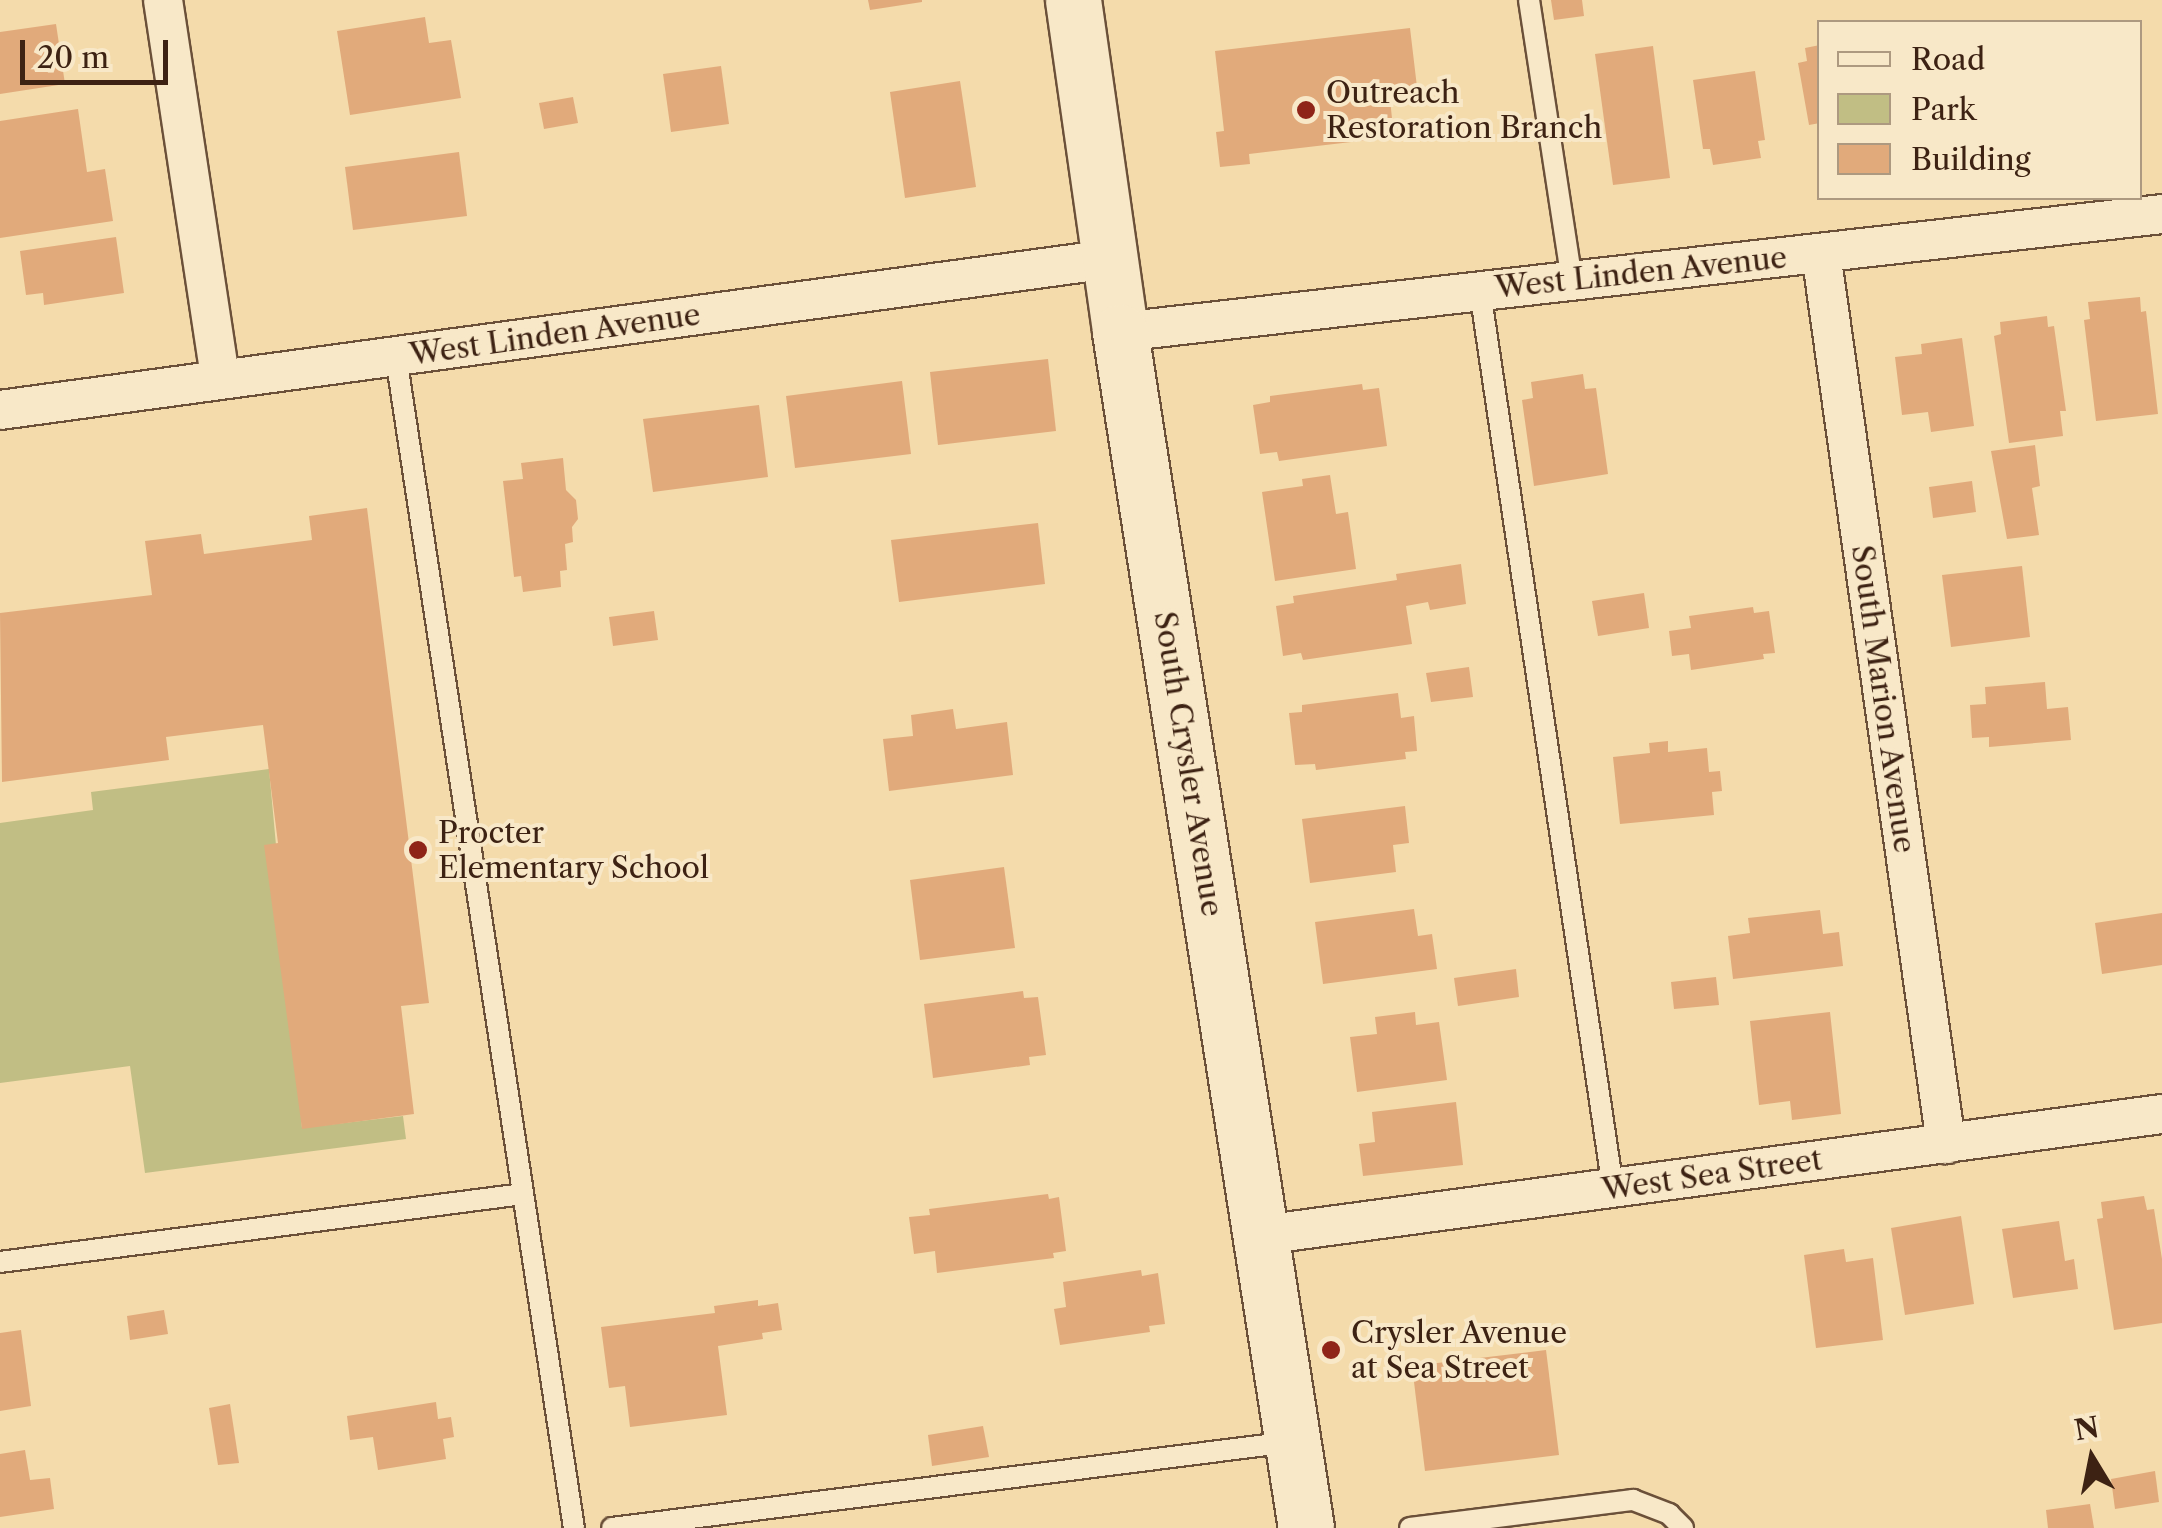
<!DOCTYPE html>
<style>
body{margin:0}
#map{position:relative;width:2162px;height:1528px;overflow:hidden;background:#f4dbab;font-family:"Libre Caslon Text",serif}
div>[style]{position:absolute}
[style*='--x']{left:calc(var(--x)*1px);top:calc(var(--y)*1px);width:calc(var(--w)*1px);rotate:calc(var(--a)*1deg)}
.green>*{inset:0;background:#c1be84}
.building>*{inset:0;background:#e1aa7b}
.roads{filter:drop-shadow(2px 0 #6b5039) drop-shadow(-2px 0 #6b5039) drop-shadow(0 2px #6b5039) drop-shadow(0 -2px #6b5039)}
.lane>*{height:20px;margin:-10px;padding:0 10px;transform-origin:10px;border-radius:10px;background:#f8e8c8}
.street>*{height:38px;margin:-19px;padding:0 19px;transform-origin:19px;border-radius:19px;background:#f8e8c8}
.secondary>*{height:55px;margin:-27.5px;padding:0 27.5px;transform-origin:27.5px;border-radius:27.5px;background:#f8e8c8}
.dots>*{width:28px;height:28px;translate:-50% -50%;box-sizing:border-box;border:5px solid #f8e8c8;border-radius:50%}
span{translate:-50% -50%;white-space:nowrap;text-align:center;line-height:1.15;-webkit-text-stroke:8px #f8e8c8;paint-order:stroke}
.poi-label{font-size:30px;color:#3d2213}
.left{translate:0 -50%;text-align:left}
.street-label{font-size:30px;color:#3d2213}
.legend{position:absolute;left:1817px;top:20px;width:325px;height:180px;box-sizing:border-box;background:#f8e8c8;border:2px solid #ad9980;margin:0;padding:12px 18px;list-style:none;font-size:30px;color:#3d2213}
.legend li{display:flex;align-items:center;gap:20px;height:50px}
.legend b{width:50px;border:2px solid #ad9980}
.north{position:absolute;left:2042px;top:1408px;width:100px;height:100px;-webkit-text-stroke:8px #f8e8c8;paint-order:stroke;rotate:350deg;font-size:28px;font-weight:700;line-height:40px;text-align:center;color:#3d2213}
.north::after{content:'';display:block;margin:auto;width:35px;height:45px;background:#3d2213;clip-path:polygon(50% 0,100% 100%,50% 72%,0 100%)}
.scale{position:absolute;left:20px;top:40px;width:148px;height:45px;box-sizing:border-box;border:5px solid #3d2213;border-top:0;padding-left:12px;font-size:30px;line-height:35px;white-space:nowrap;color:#3d2213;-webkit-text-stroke:8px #f8e8c8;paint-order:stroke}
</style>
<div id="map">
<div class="green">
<div style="clip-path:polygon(269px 769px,302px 1128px,403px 1116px,406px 1139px,145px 1173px,130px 1066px,0 1083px,0 823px,93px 810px,91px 792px)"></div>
</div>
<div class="building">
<div style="clip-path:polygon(868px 0,922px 0,922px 2px,870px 10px)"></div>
<div style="clip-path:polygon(1551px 0,1582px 0,1584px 16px,1554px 20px)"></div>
<div style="clip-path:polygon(425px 17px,429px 43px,451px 40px,461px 98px,350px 115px,337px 31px)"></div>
<div style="clip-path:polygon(56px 24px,65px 84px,0 94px,0 32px)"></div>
<div style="clip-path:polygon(1410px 28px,1417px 87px,1389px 90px,1394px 137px,1249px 154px,1250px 164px,1220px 167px,1216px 132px,1224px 131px,1215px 51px)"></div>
<div style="clip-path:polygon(1820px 45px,1820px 123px,1809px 125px,1798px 63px,1807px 61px,1805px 48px)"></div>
<div style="clip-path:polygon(1653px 46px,1670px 178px,1613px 185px,1595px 54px)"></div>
<div style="clip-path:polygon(721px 66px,729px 124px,671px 132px,663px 74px)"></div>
<div style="clip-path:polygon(1755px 71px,1765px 140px,1758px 141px,1761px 158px,1713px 165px,1710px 149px,1703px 149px,1693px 80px)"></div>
<div style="clip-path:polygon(960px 81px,976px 187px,905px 198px,890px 92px)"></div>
<div style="clip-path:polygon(573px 97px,578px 123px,544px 129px,539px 103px)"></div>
<div style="clip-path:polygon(78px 109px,87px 172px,105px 169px,113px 221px,0 238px,0 121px)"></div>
<div style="clip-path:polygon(459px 152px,467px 216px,353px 230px,345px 167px)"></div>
<div style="clip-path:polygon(116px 237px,124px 293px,44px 305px,43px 293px,26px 295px,20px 251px)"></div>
<div style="clip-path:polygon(2140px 297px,2141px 312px,2146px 311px,2158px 414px,2096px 421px,2084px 320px,2090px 319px,2088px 302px)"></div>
<div style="clip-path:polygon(2047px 316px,2048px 327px,2054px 326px,2066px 411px,2060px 411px,2063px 436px,2009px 443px,1994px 336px,2001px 334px,2000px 322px)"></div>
<div style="clip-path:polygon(1962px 338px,1974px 426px,1931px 432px,1928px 412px,1902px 415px,1895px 357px,1922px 354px,1921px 344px)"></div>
<div style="clip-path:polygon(1048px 359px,1056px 431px,938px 445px,930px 372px)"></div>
<div style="clip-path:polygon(1583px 374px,1585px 389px,1596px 388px,1608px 474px,1534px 486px,1522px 400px,1533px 398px,1531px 382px)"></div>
<div style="clip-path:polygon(902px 381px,911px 454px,795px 468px,786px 396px)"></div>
<div style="clip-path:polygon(1362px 384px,1363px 390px,1379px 388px,1387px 446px,1279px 461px,1277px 452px,1260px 454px,1253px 405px,1270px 402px,1270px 396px)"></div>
<div style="clip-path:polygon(759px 405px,768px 477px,653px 492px,643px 419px)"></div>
<div style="clip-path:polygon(2035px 445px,2040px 486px,2032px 488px,2039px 535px,2007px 539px,1991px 451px)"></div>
<div style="clip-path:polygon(563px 458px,566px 490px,576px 500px,578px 519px,572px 527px,573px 542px,565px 544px,567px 570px,560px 571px,561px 587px,523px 592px,521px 576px,514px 577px,503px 481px,523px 479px,521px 463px)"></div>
<div style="clip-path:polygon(1330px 475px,1336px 514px,1348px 512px,1356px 569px,1275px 581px,1262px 492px,1303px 486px,1302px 479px)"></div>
<div style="clip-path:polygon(1972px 481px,1976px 512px,1933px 518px,1929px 487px)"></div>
<div style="clip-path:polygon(367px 508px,429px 1003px,401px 1006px,414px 1114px,302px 1129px,264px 845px,278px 843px,263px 725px,166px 737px,169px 760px,2px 782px,0 613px,152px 595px,145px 541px,201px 534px,204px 554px,312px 540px,309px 516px)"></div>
<div style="clip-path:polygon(1038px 523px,1045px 584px,899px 602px,891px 540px)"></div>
<div style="clip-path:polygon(1461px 564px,1466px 604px,1430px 610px,1428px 602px,1406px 606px,1412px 644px,1303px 660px,1301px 653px,1283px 656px,1276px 606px,1294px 603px,1293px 596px,1397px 580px,1396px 574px)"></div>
<div style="clip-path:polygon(2022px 566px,2030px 637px,1951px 647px,1942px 575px)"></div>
<div style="clip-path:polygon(1644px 593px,1649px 628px,1598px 636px,1592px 601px)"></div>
<div style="clip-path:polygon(1753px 607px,1754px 613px,1769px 611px,1775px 653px,1763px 654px,1764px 659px,1691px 670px,1689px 654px,1672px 656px,1669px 631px,1691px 628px,1689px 616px)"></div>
<div style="clip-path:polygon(654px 611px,658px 640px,613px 646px,609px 617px)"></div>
<div style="clip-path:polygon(1469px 667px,1473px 697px,1431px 702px,1426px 673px)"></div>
<div style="clip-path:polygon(2045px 682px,2047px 709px,2068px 707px,2071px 740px,1989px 747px,1989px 737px,1972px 738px,1970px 705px,1986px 704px,1985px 687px)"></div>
<div style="clip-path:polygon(1398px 693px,1401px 718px,1414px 716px,1417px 751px,1405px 752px,1406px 759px,1316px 770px,1315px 764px,1295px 765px,1289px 713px,1302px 712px,1302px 705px)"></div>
<div style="clip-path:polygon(953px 709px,956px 729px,1007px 722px,1013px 775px,889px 791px,883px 739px,913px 736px,911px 715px)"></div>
<div style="clip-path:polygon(1668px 741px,1668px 752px,1707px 748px,1709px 772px,1720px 771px,1722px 791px,1712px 792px,1714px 815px,1620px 824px,1613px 757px,1650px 753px,1649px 743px)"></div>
<div style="clip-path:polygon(1405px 806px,1409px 843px,1393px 845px,1396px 872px,1310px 883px,1302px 819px)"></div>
<div style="clip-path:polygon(1004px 867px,1015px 948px,920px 960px,910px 880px)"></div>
<div style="clip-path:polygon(1414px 909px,1418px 936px,1432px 934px,1437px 969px,1323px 984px,1315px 922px)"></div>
<div style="clip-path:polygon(1820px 910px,1823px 934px,1839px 932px,1843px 966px,1733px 979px,1728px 936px,1750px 933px,1748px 918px)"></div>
<div style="clip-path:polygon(2162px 913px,2162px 965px,2102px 974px,2095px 923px)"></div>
<div style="clip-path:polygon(1516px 969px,1519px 997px,1458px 1006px,1454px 978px)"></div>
<div style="clip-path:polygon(1716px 977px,1719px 1005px,1674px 1009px,1671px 982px)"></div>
<div style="clip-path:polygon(1023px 991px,1024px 998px,1038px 997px,1046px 1055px,1029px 1057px,1030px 1065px,933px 1078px,924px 1004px)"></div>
<div style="clip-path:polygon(1415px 1012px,1416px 1025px,1439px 1022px,1447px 1080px,1357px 1092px,1350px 1037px,1377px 1034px,1375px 1017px)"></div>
<div style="clip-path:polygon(1830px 1012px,1841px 1114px,1792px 1120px,1790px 1101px,1759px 1105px,1750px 1021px)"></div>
<div style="clip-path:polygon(1456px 1102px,1463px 1165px,1363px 1176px,1359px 1144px,1375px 1142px,1372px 1112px)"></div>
<div style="clip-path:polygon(1048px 1194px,1049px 1199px,1059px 1197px,1066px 1251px,1053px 1253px,1054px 1258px,937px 1273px,935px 1251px,914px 1254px,909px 1217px,930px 1215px,929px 1209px)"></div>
<div style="clip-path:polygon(2144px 1196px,2147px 1210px,2154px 1209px,2162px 1259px,2162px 1323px,2114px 1330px,2097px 1219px,2103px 1218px,2101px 1202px)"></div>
<div style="clip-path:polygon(1961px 1216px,1974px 1304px,1905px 1315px,1891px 1228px)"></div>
<div style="clip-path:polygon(2059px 1221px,2065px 1261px,2074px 1259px,2078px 1289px,2013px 1298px,2002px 1229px)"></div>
<div style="clip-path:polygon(1844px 1249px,1846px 1262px,1873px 1258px,1883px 1340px,1816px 1348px,1804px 1255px)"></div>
<div style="clip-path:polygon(1141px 1270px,1142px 1276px,1158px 1273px,1165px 1324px,1149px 1326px,1150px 1332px,1060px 1345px,1054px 1309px,1066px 1307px,1063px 1282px)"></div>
<div style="clip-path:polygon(758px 1300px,758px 1306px,778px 1303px,782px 1330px,762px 1333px,763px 1339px,718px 1346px,727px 1415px,630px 1427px,625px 1386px,609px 1388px,601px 1327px,715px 1313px,714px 1306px)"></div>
<div style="clip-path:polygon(164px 1310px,168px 1334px,130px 1340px,127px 1316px)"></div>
<div style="clip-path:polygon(21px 1330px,31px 1406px,0 1411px,0 1333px)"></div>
<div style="clip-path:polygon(1546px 1350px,1559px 1455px,1425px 1471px,1412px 1366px)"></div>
<div style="clip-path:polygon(436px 1402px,438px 1419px,451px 1417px,454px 1437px,443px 1439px,446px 1459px,378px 1470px,373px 1437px,350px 1440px,347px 1416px)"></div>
<div style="clip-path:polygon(230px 1404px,239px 1463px,218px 1465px,209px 1408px)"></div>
<div style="clip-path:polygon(983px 1426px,989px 1457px,932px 1466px,928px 1435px)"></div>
<div style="clip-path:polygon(25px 1450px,30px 1480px,50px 1478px,54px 1509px,0 1517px,0 1454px)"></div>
<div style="clip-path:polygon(2155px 1471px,2159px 1502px,2115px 1509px,2111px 1479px)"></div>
<div style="clip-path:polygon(2090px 1504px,2094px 1528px,2048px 1528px,2046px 1510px)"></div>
</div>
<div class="roads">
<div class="lane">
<div style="--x:1529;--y:0;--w:283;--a:81.3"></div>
<div style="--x:1480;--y:291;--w:907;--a:81.57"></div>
<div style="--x:396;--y:357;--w:1184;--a:81.36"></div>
<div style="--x:0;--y:1262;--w:527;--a:-7.41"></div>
<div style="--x:612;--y:1528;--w:683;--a:-7.23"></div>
<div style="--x:1410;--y:1528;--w:225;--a:-7.2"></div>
<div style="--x:1633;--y:1500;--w:39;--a:21"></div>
<div style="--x:1669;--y:1514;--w:20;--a:45"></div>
</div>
<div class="street">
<div style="--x:163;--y:0;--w:382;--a:81.4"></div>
<div style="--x:1821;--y:253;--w:900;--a:82.01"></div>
<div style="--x:1120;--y:332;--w:1049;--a:-6.46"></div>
<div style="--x:0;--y:410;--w:1120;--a:-7.75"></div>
<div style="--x:1262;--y:1235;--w:908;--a:-7.66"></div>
</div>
<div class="secondary">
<div style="--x:1073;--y:0;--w:335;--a:81.9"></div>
<div style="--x:1120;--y:332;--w:1210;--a:81.16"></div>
</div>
</div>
<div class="dots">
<div style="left:1306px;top:110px;background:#8f2418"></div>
<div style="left:418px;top:850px;background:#8f2418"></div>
<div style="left:1331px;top:1350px;background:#8f2418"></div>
</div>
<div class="poi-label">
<span class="left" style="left:1326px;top:110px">Outreach<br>Restoration Branch</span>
<span class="left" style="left:438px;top:850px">Procter<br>Elementary School</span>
<span class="left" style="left:1351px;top:1350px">Crysler Avenue<br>at Sea Street</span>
</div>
<div class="street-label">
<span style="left:1641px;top:273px;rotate:-6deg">West Linden Avenue</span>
<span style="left:555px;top:335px;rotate:-8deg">West Linden Avenue</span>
<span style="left:1883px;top:699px;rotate:82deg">South Marion Avenue</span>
<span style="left:1188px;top:764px;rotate:81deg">South Crysler Avenue</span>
<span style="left:1712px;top:1175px;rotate:-8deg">West Sea Street</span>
</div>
<ul class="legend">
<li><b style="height:12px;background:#f8e8c8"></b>Road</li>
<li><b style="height:28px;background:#c1be84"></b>Park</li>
<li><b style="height:28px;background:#e1aa7b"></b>Building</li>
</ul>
<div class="north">N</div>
<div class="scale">20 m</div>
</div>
